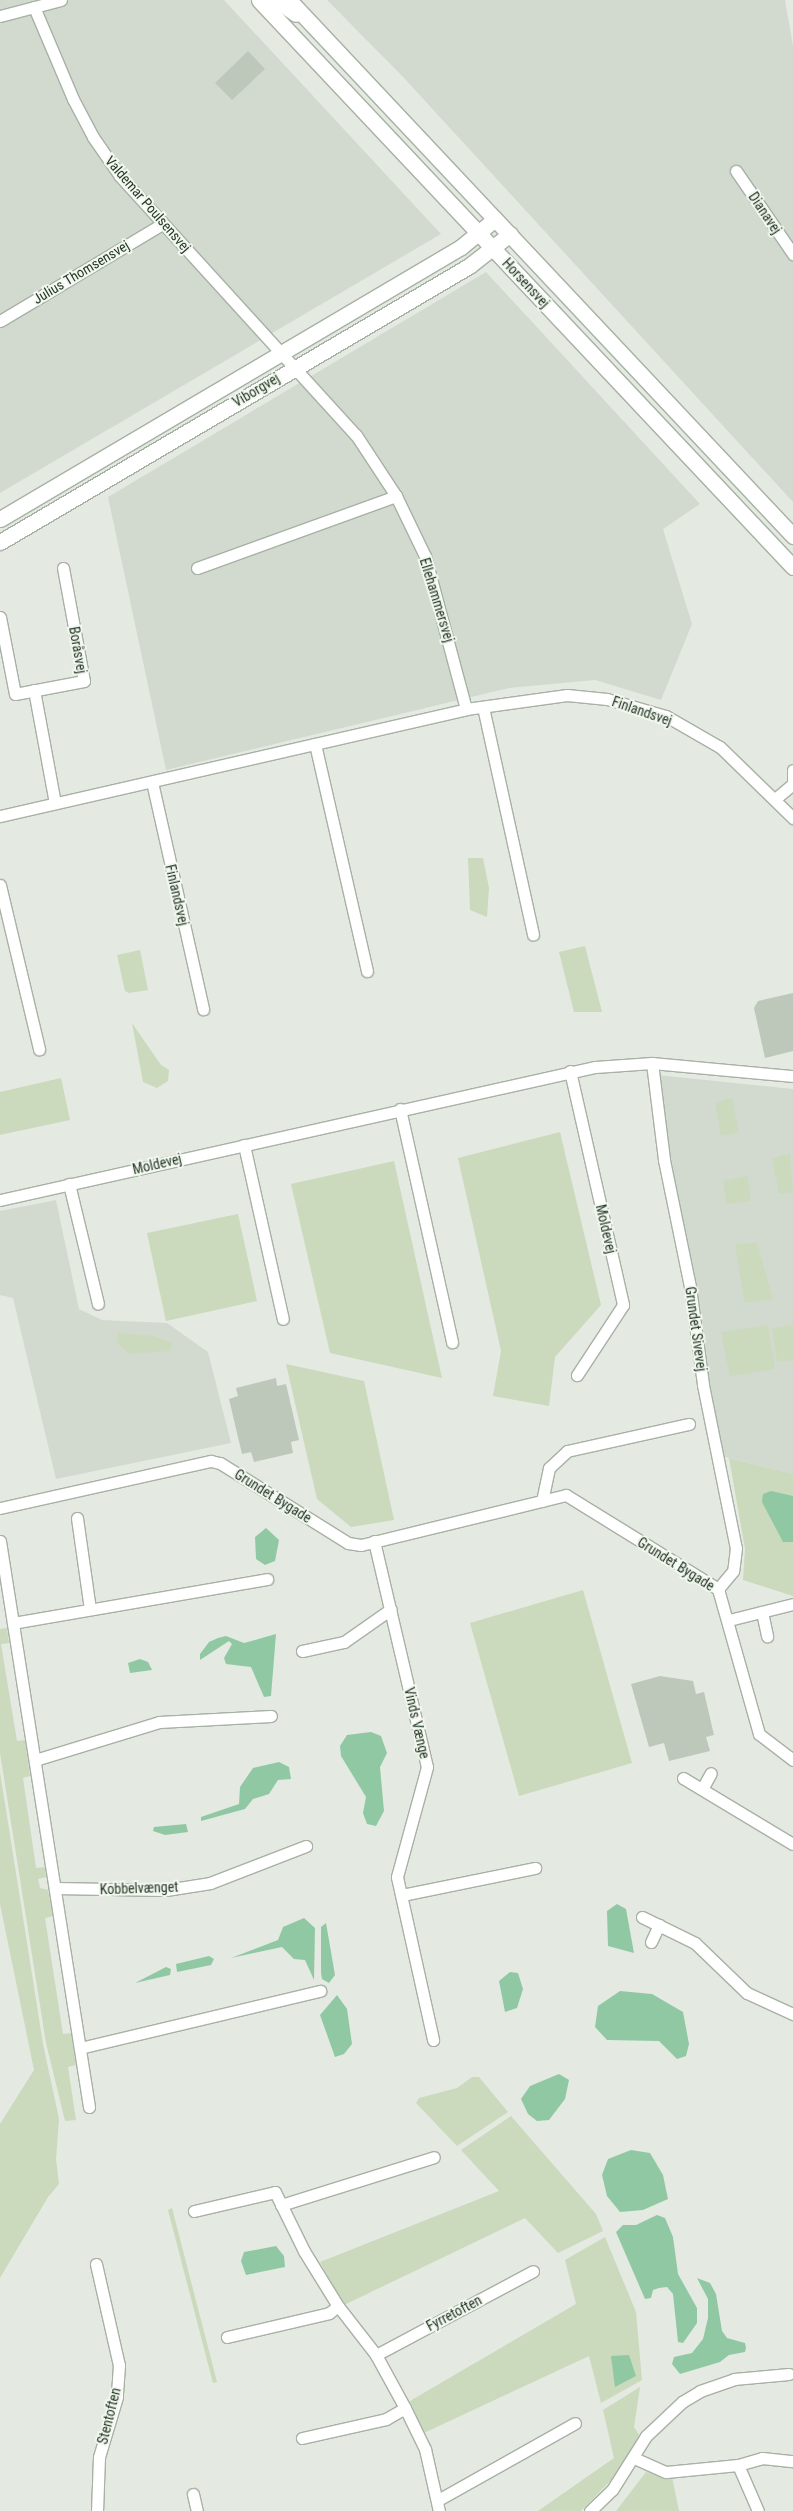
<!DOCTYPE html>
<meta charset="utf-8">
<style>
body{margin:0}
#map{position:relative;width:793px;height:2511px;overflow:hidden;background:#e4eae1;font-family:"Roboto Condensed",sans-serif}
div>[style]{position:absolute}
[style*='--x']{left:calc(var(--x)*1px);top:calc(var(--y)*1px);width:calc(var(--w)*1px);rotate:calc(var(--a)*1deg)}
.built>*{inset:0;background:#d2dad0}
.green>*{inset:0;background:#cbd9bd}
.water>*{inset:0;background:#90c8a4}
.building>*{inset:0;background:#bdc7ba}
.roads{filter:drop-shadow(1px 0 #a7b1a5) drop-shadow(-1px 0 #a7b1a5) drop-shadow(0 1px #a7b1a5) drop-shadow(0 -1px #a7b1a5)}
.minor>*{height:11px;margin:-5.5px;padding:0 5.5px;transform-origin:5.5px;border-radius:5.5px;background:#fff}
.tertiary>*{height:15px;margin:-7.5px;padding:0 7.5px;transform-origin:7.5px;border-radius:7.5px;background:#fff}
.secondary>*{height:15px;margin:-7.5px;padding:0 7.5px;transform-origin:7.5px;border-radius:7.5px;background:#fff}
span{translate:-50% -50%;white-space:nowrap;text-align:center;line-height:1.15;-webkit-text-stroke:4px #f3f7f1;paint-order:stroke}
.street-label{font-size:14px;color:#253924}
</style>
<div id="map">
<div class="built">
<div style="clip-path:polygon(0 0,224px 0,441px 234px,0 493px)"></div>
<div style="clip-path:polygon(327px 0,785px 0,793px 46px,793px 502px,404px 78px)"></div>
<div style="clip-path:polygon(486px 272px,700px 504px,663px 529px,692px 624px,661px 700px,595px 680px,509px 688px,166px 770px,108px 497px)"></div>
<div style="clip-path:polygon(657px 1075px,793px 1089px,793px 1474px,722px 1456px)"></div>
<div style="clip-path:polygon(56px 1200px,79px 1309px,102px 1320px,167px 1323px,208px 1352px,231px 1443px,56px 1479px,13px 1298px,0 1295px,0 1211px)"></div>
</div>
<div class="green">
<div style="clip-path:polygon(468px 858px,483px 858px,489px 888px,487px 917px,470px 910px)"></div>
<div style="clip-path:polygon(585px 946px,602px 1012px,574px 1012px,559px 952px)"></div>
<div style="clip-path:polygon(140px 950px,148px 990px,129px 993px,125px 991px,117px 955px)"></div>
<div style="clip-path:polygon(132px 1023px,161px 1065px,169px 1070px,168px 1081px,157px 1088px,143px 1082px)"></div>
<div style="clip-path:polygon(61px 1078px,70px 1120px,0 1135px,0 1092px)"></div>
<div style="clip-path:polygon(732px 1098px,739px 1132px,721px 1136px,715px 1102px)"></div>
<div style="clip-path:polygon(560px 1132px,601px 1305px,555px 1357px,549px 1406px,493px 1396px,501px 1351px,458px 1158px)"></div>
<div style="clip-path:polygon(790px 1154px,793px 1192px,779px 1194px,772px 1158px)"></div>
<div style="clip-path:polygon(394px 1161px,442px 1378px,330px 1353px,291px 1184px)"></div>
<div style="clip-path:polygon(747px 1176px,751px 1201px,727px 1204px,723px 1181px)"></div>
<div style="clip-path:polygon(238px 1214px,257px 1301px,166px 1321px,147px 1233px)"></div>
<div style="clip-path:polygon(757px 1242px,773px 1299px,745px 1303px,735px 1245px)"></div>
<div style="clip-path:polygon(768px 1325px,775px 1369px,730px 1376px,721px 1332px)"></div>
<div style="clip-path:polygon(793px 1325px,793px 1360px,777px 1362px,772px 1328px)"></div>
<div style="clip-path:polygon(118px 1333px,154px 1336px,172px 1343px,171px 1351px,130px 1354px,117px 1343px)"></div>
<div style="clip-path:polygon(286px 1364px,364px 1381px,394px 1520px,351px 1527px,317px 1499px)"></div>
<div style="clip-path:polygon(729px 1458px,793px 1474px,793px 1596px,743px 1580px,745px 1549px)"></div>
<div style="clip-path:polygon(583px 1590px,632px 1763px,519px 1796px,470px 1623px)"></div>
<div style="clip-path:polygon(7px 1628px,9px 1643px,1px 1644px,17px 1741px,25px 1740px,30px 1776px,23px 1778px,36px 1868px,45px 1867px,46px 1877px,38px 1879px,40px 1888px,48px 1890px,53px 1916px,45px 1918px,63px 2034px,71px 2033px,76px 2065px,68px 2067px,76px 2120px,65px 2121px,46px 2043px,0 1753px,0 1629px)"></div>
<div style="clip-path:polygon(0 1772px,43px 2044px,59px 2119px,56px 2159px,59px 2184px,48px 2197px,0 2278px,0 2124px,34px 2070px,0 1904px)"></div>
<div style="clip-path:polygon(472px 2077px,479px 2077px,508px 2112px,457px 2146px,416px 2103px,419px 2098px,457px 2088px)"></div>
<div style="clip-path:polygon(511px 2116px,596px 2214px,603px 2231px,558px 2253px,525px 2218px,344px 2305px,320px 2262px,499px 2191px,461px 2150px)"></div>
<div style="clip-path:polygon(172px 2208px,217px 2382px,213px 2383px,168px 2210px)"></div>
<div style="clip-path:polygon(605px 2237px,636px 2312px,642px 2380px,601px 2403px,589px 2356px,424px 2433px,410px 2401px,576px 2304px,565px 2260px)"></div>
<div style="clip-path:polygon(640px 2387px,634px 2427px,640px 2436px,615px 2476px,581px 2511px,538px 2511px,614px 2458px,603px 2410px)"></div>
<div style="clip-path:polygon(646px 2472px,672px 2477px,679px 2511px,616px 2511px)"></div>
</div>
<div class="water">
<div style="clip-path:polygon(771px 1491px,793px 1496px,793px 1542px,783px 1542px,762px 1502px,763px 1494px)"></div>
<div style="clip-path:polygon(266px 1528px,279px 1540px,275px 1561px,265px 1565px,256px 1559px,255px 1537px)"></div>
<div style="clip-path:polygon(276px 1634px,271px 1696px,264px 1697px,251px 1667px,226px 1664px,224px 1658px,232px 1644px,229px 1641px,200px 1660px,200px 1654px,209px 1642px,218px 1638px,226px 1636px,244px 1643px)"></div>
<div style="clip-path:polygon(140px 1659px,148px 1662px,152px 1670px,130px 1673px,128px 1663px)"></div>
<div style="clip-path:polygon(371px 1732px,381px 1736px,387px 1753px,380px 1767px,384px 1811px,376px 1826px,367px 1824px,363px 1813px,366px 1797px,341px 1756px,340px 1746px,347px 1735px)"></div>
<div style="clip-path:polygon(279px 1762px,289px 1767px,291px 1779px,278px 1780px,269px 1794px,253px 1799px,245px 1809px,201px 1821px,201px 1817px,239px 1804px,240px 1787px,253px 1768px)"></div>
<div style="clip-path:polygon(186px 1824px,188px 1832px,165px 1835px,153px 1831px,154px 1827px)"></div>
<div style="clip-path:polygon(617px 1904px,626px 1909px,634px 1953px,608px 1946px,607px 1911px)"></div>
<div style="clip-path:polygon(304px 1918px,315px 1928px,314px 1980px,305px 1960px,294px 1959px,282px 1947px,231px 1958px,278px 1940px,283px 1927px)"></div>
<div style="clip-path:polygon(326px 1923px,335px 1975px,329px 1983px,322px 1979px,321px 1973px,321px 1927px)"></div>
<div style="clip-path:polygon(209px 1956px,214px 1959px,211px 1965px,177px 1972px,176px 1964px)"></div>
<div style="clip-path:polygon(166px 1967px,171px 1969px,170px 1975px,135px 1983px)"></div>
<div style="clip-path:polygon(510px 1972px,518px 1973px,523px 1989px,517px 2008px,505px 2012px,499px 1981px)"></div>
<div style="clip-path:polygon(620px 1991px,652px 1994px,683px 2012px,689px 2044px,686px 2056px,677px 2059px,659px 2041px,607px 2040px,595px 2027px,598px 2006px)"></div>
<div style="clip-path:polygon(337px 1995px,347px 2009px,352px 2044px,344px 2054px,335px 2057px,320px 2015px)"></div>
<div style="clip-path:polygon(559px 2074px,569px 2080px,565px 2099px,549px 2120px,537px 2121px,528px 2114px,521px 2099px,530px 2086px)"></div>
<div style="clip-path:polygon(631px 2150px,650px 2153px,663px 2175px,668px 2199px,643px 2210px,620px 2212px,607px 2196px,602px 2175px,608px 2159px)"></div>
<div style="clip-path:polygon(657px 2215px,665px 2218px,673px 2237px,678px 2274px,697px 2308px,697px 2323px,683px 2343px,678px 2342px,673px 2294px,667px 2287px,659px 2288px,653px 2290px,651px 2298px,645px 2299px,616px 2232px,623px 2225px,636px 2225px)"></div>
<div style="clip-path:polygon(276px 2246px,284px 2256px,285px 2267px,246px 2275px,241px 2261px,244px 2252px)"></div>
<div style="clip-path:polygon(697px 2278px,710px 2283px,716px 2294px,722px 2331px,727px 2338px,745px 2343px,746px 2348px,745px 2352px,729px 2355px,720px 2362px,680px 2374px,672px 2364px,674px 2357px,692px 2353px,703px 2339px,708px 2318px,708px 2299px)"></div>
<div style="clip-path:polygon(629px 2355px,636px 2376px,615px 2387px,611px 2356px)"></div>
</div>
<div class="building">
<div style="clip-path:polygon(248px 51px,265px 69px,232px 100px,215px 83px)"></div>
<div style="clip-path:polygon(793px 993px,793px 1051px,765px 1058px,754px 1008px,758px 1001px)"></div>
<div style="clip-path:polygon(276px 1378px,277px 1386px,286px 1384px,299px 1440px,291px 1442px,293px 1453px,254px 1462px,251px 1452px,242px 1454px,229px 1399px,238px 1396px,236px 1388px)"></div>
<div style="clip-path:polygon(660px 1676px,693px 1681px,696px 1694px,704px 1692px,714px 1735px,706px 1737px,710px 1751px,669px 1761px,664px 1743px,649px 1747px,631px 1684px)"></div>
</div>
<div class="roads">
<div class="minor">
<div style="--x:34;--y:7;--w:100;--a:67"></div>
<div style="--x:73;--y:99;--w:43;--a:62.2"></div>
<div style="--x:93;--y:137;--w:47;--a:55.3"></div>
<div style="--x:120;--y:176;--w:350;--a:47.7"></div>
<div style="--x:356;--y:435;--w:73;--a:56.7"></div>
<div style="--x:396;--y:496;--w:67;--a:64.2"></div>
<div style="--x:425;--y:556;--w:158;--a:75"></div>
<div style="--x:0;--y:16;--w:63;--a:-14.7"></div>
<div style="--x:736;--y:171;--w:101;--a:55.5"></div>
<div style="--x:0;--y:321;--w:189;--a:-30.9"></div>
<div style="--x:197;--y:568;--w:212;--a:-19.9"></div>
<div style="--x:0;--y:617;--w:78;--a:79"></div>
<div style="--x:15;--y:694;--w:70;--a:-10.7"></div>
<div style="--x:84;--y:681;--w:115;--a:-100.5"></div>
<div style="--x:34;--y:690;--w:115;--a:79.5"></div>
<div style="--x:483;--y:707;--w:233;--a:77.6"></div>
<div style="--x:315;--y:744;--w:233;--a:77.1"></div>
<div style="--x:152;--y:782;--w:233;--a:77.3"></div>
<div style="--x:775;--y:799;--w:23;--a:-40"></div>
<div style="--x:793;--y:784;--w:14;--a:-90"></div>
<div style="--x:0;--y:816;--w:478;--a:-12.9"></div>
<div style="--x:466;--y:709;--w:102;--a:-7.9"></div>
<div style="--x:567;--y:695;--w:40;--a:5.7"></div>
<div style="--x:607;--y:699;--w:61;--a:16.1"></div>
<div style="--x:666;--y:716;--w:62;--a:29.9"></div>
<div style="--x:720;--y:747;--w:102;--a:44.2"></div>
<div style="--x:0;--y:885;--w:169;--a:76.6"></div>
<div style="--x:652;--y:1063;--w:98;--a:82.9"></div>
<div style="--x:664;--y:1160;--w:130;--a:78.4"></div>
<div style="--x:690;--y:1287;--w:99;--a:82.4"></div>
<div style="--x:703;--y:1385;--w:166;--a:78.6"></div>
<div style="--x:736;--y:1548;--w:23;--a:97"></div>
<div style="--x:733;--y:1571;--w:23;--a:130"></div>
<div style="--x:570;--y:1071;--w:240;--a:77.2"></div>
<div style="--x:623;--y:1305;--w:84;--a:123.3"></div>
<div style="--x:400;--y:1109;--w:239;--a:77.4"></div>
<div style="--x:244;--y:1145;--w:178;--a:77.4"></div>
<div style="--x:69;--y:1184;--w:123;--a:76.4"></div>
<div style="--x:0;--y:1200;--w:610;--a:-12.6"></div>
<div style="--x:595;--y:1067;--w:57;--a:-4"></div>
<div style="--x:652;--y:1063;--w:142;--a:5.3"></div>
<div style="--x:542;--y:1501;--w:34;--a:-78"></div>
<div style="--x:549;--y:1468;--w:25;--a:-43"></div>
<div style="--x:567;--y:1451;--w:125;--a:-12.5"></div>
<div style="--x:0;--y:1508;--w:216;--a:-12.6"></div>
<div style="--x:211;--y:1461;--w:9;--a:13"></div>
<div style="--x:220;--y:1463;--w:151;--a:32"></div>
<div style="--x:348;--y:1543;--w:13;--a:9"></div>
<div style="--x:361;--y:1545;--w:211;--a:-13.7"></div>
<div style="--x:566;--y:1495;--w:179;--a:31.7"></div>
<div style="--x:718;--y:1589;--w:151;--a:74.2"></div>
<div style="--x:759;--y:1734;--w:43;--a:37.4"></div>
<div style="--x:77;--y:1518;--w:92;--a:81.9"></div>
<div style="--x:0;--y:1541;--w:573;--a:81.06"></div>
<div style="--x:374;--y:1541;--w:232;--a:76.8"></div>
<div style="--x:427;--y:1767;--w:114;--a:105.3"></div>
<div style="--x:397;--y:1877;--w:167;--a:77.5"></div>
<div style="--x:762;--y:1612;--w:25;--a:78"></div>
<div style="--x:729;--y:1620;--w:66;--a:-14"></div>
<div style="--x:13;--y:1623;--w:258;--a:-9.8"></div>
<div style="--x:302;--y:1651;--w:43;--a:-12.1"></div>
<div style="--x:344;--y:1642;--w:57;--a:-35.1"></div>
<div style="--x:35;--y:1760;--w:130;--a:-17"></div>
<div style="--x:159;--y:1722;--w:112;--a:-3.1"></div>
<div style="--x:683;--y:1778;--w:128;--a:31"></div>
<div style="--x:702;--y:1789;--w:18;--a:-61"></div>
<div style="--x:55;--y:1888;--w:111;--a:1"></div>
<div style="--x:166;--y:1890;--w:45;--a:-9"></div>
<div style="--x:210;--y:1883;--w:103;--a:-21.1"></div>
<div style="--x:402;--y:1895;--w:136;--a:-11.5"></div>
<div style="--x:642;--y:1917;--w:59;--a:26.1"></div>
<div style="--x:695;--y:1943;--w:72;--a:43.9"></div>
<div style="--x:747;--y:1993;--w:51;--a:24.5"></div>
<div style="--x:651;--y:1942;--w:19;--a:-65"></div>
<div style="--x:80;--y:2048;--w:247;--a:-13.4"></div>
<div style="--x:281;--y:2205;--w:160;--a:-17.4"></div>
<div style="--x:194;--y:2211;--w:83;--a:-13.2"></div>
<div style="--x:275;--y:2192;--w:66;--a:63.8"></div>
<div style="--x:304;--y:2251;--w:65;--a:58.3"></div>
<div style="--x:338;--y:2306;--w:62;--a:52.2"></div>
<div style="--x:376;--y:2355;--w:60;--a:61.3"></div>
<div style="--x:405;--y:2408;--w:46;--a:64"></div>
<div style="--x:425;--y:2449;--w:64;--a:77.3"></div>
<div style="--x:96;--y:2264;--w:104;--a:77.2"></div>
<div style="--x:119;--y:2365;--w:32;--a:94"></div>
<div style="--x:117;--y:2397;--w:63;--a:106.7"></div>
<div style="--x:99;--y:2457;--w:54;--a:92.1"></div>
<div style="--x:227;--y:2337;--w:105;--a:-13.2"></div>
<div style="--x:329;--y:2313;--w:11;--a:-38"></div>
<div style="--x:376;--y:2355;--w:178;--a:-28.1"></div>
<div style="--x:302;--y:2438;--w:86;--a:-12.7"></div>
<div style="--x:386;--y:2419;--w:22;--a:-30"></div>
<div style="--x:634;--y:2458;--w:35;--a:24"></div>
<div style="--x:666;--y:2472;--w:72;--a:-5.6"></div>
<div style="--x:738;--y:2465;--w:50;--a:66.5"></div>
<div style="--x:738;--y:2465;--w:25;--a:-16"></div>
<div style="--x:762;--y:2458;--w:31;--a:6"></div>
<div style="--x:193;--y:2494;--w:17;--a:77"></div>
<div style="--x:438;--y:2500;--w:157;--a:-29.3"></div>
<div style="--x:590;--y:2511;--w:30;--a:-44"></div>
<div style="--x:612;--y:2490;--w:64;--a:-57.8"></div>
<div style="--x:646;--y:2436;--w:50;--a:-43.4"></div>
<div style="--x:682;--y:2402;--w:21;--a:-31"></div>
<div style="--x:700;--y:2391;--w:36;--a:-19"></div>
<div style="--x:734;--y:2379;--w:55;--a:-5.2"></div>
</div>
<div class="tertiary">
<div style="--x:0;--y:519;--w:535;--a:-30.54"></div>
<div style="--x:461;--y:247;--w:44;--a:-39.5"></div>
<div style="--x:0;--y:542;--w:544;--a:-30.48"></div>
<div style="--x:469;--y:266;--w:52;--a:-38"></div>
</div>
<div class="secondary">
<div style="--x:259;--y:0;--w:779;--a:46.72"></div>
<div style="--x:276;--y:0;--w:24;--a:35"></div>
<div style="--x:289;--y:0;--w:736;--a:46.76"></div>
</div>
</div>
<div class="street-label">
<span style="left:148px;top:204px;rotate:49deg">Valdemar Poulsensvej</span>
<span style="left:765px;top:213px;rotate:56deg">Dianavej</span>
<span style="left:81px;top:272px;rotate:-31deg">Julius Thomsensvej</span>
<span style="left:526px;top:283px;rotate:47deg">Horsensvej</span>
<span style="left:256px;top:390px;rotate:-31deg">Viborgvej</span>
<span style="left:437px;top:600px;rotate:73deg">Ellehammersvej</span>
<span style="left:78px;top:650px;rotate:80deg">Boråsvej</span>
<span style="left:642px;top:711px;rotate:19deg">Finlandsvej</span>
<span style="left:177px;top:895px;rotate:77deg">Finlandsvej</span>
<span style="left:157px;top:1164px;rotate:-13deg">Moldevej</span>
<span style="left:606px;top:1229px;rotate:77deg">Moldevej</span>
<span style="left:696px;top:1329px;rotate:82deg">Grundet Sivevej</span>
<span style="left:273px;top:1496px;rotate:32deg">Grundet Bygade</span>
<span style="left:676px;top:1564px;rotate:32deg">Grundet Bygade</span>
<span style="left:417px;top:1723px;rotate:77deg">Vinds Vænge</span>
<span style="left:139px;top:1888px;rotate:-2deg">Kobbelvænget</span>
<span style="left:454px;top:2313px;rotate:-28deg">Fyrretoften</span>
<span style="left:109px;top:2416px;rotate:-76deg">Stentoften</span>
</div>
</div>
